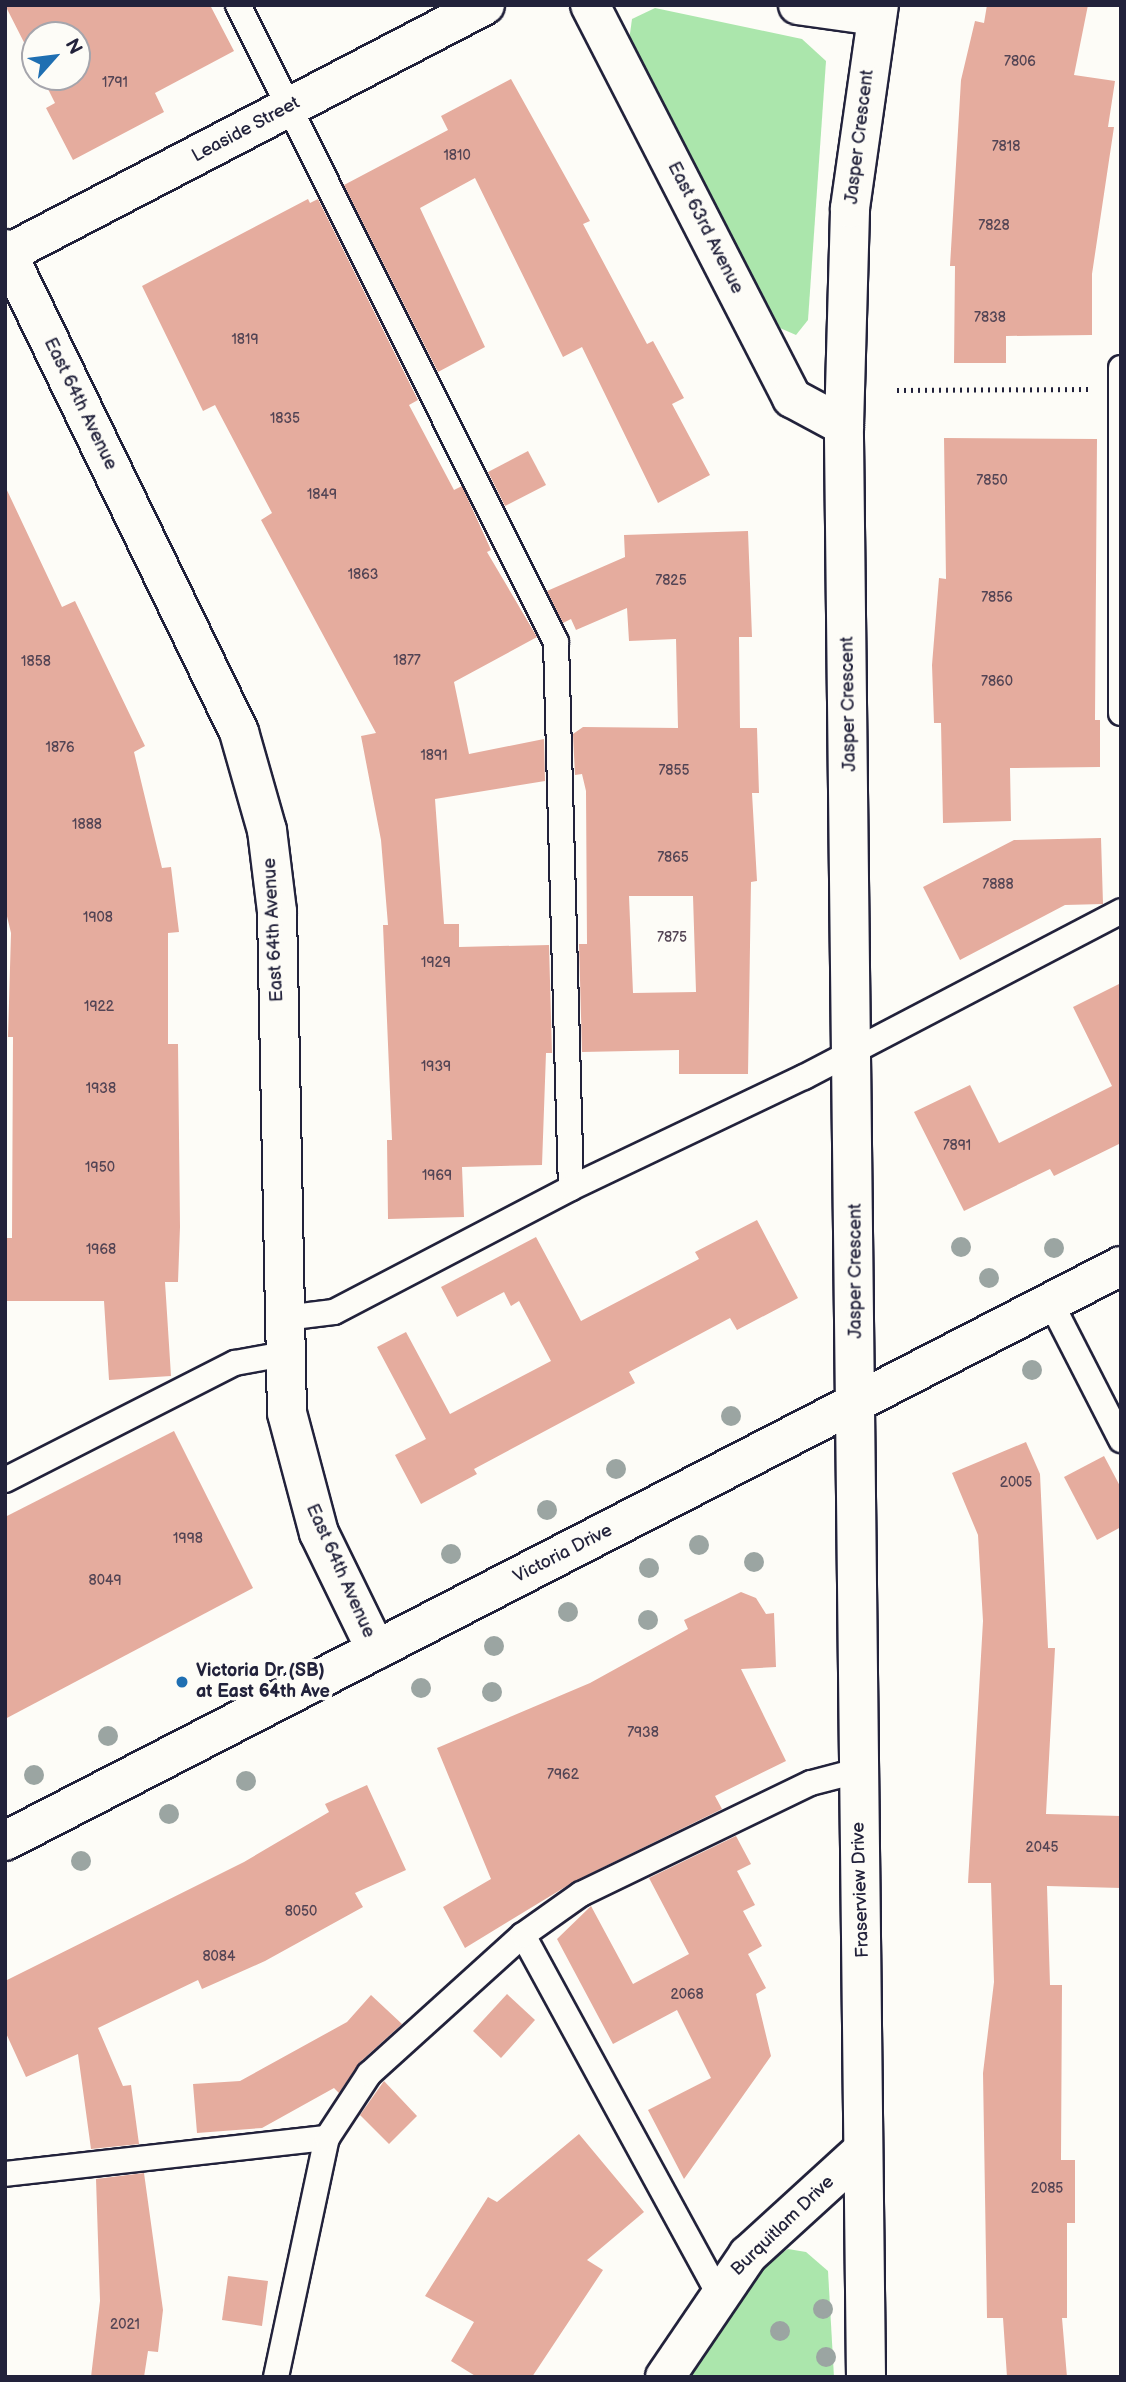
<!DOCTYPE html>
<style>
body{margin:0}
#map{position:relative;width:1126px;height:2382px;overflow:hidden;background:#fdfcf7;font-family:"Balsamiq Sans",sans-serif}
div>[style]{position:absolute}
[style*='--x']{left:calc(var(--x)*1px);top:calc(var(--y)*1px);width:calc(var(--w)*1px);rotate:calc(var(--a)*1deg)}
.green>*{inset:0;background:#abe6ac}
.building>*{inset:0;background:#e5ac9e}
.path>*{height:4.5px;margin-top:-2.25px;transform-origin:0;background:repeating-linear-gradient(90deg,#22223b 0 2px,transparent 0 7px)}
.roads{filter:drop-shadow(2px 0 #22223b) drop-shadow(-2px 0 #22223b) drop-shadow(0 2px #22223b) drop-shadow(0 -2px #22223b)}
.lane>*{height:24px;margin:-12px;padding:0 12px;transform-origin:12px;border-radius:12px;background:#fdfcf7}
.street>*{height:38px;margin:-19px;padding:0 19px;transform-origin:19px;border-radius:19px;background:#fdfcf7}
.secondary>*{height:38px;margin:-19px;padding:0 19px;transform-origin:19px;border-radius:19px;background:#fdfcf7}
.trees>*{width:20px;height:20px;margin:-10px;border-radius:50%;background:#9ba5a2}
.dots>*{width:19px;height:19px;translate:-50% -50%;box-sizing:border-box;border:4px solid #fdfcf7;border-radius:50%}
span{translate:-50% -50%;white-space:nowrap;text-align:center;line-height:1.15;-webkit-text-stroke:7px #fdfcf7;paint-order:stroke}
.number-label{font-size:14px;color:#534454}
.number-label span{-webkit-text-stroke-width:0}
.street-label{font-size:18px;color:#22223b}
.poi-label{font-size:18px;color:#22223b;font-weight:700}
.left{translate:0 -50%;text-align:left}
.frame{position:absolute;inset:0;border:7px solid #22223b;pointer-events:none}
.north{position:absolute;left:21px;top:21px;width:70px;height:70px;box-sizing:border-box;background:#fdfcf7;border:2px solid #a5a5ac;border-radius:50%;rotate:62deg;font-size:19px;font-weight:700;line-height:28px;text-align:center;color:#22223b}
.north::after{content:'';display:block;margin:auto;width:24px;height:32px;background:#1f6fb2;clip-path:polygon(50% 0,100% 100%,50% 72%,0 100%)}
</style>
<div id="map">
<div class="green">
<div style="clip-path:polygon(655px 8px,802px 39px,826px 61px,808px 320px,796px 335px,780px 328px,629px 41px,632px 19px)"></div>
<div style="clip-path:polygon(788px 2249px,806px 2252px,828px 2271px,834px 2377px,691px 2377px,760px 2267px)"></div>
</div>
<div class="building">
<div style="clip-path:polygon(5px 5px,210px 5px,234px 51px,155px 93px,164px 112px,73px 160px,46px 108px,55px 103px,42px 77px,77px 77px,77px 35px,35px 35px,35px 64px)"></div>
<div style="clip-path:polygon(987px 5px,1088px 5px,1074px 75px,1115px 81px,1108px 127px,1114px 127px,1092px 274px,1092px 335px,1006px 336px,1006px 363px,954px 363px,955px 266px,950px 266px,961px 80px,975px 21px,984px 23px)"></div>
<div style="clip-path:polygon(511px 79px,590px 221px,583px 224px,647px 344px,653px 341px,684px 398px,672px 404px,710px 475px,658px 503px,582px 347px,563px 357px,475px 178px,420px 208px,485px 347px,438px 372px,344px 185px,448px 130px,441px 116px)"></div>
<div style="clip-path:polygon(308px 199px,310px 203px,318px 199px,411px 386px,418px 400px,409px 405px,454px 490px,462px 486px,491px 550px,487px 552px,537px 637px,454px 682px,469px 754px,544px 739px,545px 781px,435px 799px,444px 924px,459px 924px,459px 947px,549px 945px,552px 1053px,546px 1053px,542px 1165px,462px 1167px,464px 1217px,388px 1219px,387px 1140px,392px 1140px,383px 925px,388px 925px,381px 840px,361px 736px,376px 733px,261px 520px,272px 513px,215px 405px,203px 411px,142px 286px)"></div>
<div style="clip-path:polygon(944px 438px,1097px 439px,1095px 720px,1100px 720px,1100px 767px,1010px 768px,1011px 821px,943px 823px,941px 723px,934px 723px,932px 665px,939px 578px,946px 579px)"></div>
<div style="clip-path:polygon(528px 451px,546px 485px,505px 506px,488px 472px)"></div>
<div style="clip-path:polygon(5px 486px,62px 607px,75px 601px,145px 746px,134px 752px,162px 868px,171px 867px,179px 932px,168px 933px,168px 1044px,178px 1044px,180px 1227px,178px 1282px,165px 1282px,171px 1376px,109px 1380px,104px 1301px,5px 1301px,6px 1238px,12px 1238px,13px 1037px,8px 1037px,11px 933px,5px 908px)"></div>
<div style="clip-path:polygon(evenodd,748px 531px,752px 637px,739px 637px,740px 728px,757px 728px,759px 793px,752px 793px,757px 881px,751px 882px,748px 1074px,679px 1074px,679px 1050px,582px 1052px,579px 944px,587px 944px,586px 791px,582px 774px,575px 775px,573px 734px,583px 727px,678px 728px,676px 639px,629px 641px,627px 608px,576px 630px,571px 619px,563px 623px,547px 591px,625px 557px,624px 535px,748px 531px,629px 896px,693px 896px,696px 992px,633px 993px,629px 896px)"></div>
<div style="clip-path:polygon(1101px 838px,1103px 904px,1065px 905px,960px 960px,923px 887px,1014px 840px)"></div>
<div style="clip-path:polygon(1121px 983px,1121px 1143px,1054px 1176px,1050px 1169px,964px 1211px,914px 1112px,970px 1085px,999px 1143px,1112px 1086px,1073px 1007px)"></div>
<div style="clip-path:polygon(757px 1220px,798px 1298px,737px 1330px,730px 1318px,629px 1372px,635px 1383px,474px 1469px,477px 1474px,421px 1504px,395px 1455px,426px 1439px,377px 1347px,406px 1332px,450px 1414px,551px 1361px,519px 1301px,511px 1306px,504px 1292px,457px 1317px,441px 1287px,536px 1237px,581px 1321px,699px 1259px,695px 1252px)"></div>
<div style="clip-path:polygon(174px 1431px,253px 1588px,5px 1719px,5px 1517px)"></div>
<div style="clip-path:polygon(1026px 1442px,1040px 1474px,1048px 1648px,1055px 1648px,1046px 1814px,1121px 1816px,1121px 1888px,1047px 1886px,1050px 1985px,1062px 1985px,1061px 2160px,1075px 2160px,1075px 2223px,1067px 2223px,1067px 2318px,1062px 2318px,1067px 2377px,1007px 2377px,1003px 2318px,987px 2318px,983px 2073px,994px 1982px,991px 1883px,968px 1883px,983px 1621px,978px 1535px,952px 1473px)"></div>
<div style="clip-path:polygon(1104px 1456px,1121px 1488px,1121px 1527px,1097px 1540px,1064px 1477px)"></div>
<div style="clip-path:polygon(741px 1592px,756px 1598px,766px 1614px,774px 1613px,776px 1667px,741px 1669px,786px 1761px,715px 1796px,722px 1809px,575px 1881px,465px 1948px,443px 1907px,491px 1879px,437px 1748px,590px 1683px,688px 1629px,684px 1620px)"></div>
<div style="clip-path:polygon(367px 1785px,406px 1870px,355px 1893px,363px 1907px,265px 1961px,202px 1989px,198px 1980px,98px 2028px,123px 2086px,131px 2085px,139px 2144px,91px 2149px,78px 2054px,26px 2077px,5px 2031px,5px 1981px,244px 1862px,329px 1812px,325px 1804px)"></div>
<div style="clip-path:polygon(736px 1836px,751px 1864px,737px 1871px,755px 1905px,743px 1911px,762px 1946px,748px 1954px,766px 1988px,756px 1994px,771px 2056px,684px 2179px,648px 2110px,711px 2078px,677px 2010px,613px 2044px,557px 1939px,591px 1906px,633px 1984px,689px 1954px,649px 1878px)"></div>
<div style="clip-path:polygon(507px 1994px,535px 2020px,501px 2058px,473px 2031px)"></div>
<div style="clip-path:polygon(371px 1995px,402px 2024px,359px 2063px,339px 2093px,334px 2088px,262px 2128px,197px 2133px,193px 2084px,240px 2081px,347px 2022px)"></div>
<div style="clip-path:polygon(384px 2081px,417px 2116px,389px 2144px,360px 2115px)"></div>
<div style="clip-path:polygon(579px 2134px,644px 2212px,587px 2260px,603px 2270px,532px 2377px,477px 2377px,451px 2361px,474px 2322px,425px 2296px,488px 2197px,497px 2202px)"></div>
<div style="clip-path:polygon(144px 2173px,163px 2310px,158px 2352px,148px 2351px,144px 2377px,91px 2377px,100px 2301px,96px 2179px)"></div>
<div style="clip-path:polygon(228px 2276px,268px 2281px,262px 2326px,222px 2320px)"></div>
</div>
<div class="path">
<div style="--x:897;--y:390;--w:191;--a:-0.3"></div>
</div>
<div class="roads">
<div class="lane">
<div style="--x:238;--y:5;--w:712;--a:63.47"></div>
<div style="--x:556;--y:642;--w:546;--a:88.43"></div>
<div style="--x:1121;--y:368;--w:345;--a:90"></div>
<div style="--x:1051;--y:1303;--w:154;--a:62.9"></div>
<div style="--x:285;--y:1318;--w:49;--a:-7"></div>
<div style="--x:334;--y:1312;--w:267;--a:-27.6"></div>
<div style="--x:571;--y:1188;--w:258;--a:-25.5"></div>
<div style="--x:804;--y:1077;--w:358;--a:-27.6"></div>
<div style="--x:5;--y:1480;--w:258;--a:-27"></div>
<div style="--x:235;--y:1363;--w:50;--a:-10.4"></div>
<div style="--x:523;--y:1935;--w:407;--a:61.4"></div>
<div style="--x:5;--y:2174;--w:324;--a:-6.4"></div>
<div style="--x:276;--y:2377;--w:244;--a:-78"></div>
<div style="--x:327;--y:2138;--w:77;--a:-56.7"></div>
<div style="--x:369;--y:2074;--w:207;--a:-42.1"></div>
<div style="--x:523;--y:1935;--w:71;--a:-35.3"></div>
<div style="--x:581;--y:1894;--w:255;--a:-25.8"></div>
<div style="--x:811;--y:1783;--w:48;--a:-14.6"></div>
</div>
<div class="street">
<div style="--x:590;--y:5;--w:442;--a:62.8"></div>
<div style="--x:792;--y:398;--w:59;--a:28.3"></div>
<div style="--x:798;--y:5;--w:79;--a:8"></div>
<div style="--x:5;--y:249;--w:537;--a:64.15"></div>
<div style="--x:239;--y:732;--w:102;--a:74.1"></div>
<div style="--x:267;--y:830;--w:83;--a:83"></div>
<div style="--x:277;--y:912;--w:501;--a:88.86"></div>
<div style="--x:287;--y:1413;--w:124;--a:75.1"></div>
<div style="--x:319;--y:1533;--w:130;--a:64"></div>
<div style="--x:5;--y:255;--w:541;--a:-27.51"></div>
<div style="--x:665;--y:2377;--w:148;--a:-55.8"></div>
<div style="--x:748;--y:2255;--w:154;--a:-42.4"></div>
<div style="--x:866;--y:2377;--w:1951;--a:-90.65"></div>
<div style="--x:844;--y:426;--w:218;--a:-88.4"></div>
<div style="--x:850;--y:208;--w:205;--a:-81.9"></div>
</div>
<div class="secondary">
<div style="--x:5;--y:1841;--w:1255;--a:-27.26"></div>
</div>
</div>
<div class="trees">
<div style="left:961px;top:1247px"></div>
<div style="left:1054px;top:1248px"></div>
<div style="left:989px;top:1278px"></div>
<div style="left:1032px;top:1370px"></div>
<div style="left:731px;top:1416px"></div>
<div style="left:616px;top:1469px"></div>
<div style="left:547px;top:1510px"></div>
<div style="left:699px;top:1545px"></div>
<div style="left:451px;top:1554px"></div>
<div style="left:754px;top:1562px"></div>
<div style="left:649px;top:1568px"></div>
<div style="left:568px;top:1612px"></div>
<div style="left:648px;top:1620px"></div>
<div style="left:494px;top:1646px"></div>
<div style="left:421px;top:1688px"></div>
<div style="left:492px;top:1692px"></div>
<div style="left:108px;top:1736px"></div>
<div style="left:34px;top:1775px"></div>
<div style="left:246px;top:1781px"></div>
<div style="left:169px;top:1814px"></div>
<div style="left:81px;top:1861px"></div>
<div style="left:823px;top:2309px"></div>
<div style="left:780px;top:2331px"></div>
<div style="left:826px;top:2357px"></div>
</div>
<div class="dots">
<div style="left:182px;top:1682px;background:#1f6fb2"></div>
</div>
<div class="number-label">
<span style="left:1020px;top:62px">7806</span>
<span style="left:115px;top:83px">1791</span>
<span style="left:1006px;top:147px">7818</span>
<span style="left:457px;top:156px">1810</span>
<span style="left:994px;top:226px">7828</span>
<span style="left:990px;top:318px">7838</span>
<span style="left:245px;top:340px">1819</span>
<span style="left:285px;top:419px">1835</span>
<span style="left:992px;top:481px">7850</span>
<span style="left:322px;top:495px">1849</span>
<span style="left:363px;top:575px">1863</span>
<span style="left:671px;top:581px">7825</span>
<span style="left:997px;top:598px">7856</span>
<span style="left:407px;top:661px">1877</span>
<span style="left:36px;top:662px">1858</span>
<span style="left:997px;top:682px">7860</span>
<span style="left:60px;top:748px">1876</span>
<span style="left:434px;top:756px">1891</span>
<span style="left:674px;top:771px">7855</span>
<span style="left:87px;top:825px">1888</span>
<span style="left:673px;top:858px">7865</span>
<span style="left:998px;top:885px">7888</span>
<span style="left:98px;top:918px">1908</span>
<span style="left:672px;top:938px">7875</span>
<span style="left:436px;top:963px">1929</span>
<span style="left:99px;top:1007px">1922</span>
<span style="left:436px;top:1067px">1939</span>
<span style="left:101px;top:1089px">1938</span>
<span style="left:957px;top:1146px">7891</span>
<span style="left:100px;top:1168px">1950</span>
<span style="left:437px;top:1176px">1969</span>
<span style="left:101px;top:1250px">1968</span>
<span style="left:1016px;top:1483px">2005</span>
<span style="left:188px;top:1539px">1998</span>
<span style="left:105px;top:1581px">8049</span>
<span style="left:643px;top:1733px">7938</span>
<span style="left:563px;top:1775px">7962</span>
<span style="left:1042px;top:1848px">2045</span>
<span style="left:301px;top:1912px">8050</span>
<span style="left:219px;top:1957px">8084</span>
<span style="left:687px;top:1995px">2068</span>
<span style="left:1047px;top:2189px">2085</span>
<span style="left:125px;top:2325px">2021</span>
</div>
<div class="street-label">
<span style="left:246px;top:130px;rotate:-28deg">Leaside Street</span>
<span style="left:860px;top:137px;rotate:-83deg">Jasper Crescent</span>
<span style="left:705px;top:228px;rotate:63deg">East 63rd Avenue</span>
<span style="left:80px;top:404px;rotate:64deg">East 64th Avenue</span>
<span style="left:849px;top:704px;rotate:-91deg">Jasper Crescent</span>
<span style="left:274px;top:930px;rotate:-93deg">East 64th Avenue</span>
<span style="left:856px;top:1271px;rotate:-90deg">Jasper Crescent</span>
<span style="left:563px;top:1554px;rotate:-27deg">Victoria Drive</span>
<span style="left:340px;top:1571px;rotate:66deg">East 64th Avenue</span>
<span style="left:861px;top:1890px;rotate:-92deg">Fraserview Drive</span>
<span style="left:783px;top:2226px;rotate:-44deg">Burquitlam Drive</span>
</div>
<div class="poi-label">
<span class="left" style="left:196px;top:1682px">Victoria Dr (SB)<br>at East 64th Ave</span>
</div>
<div class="frame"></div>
<div class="north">N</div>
</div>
